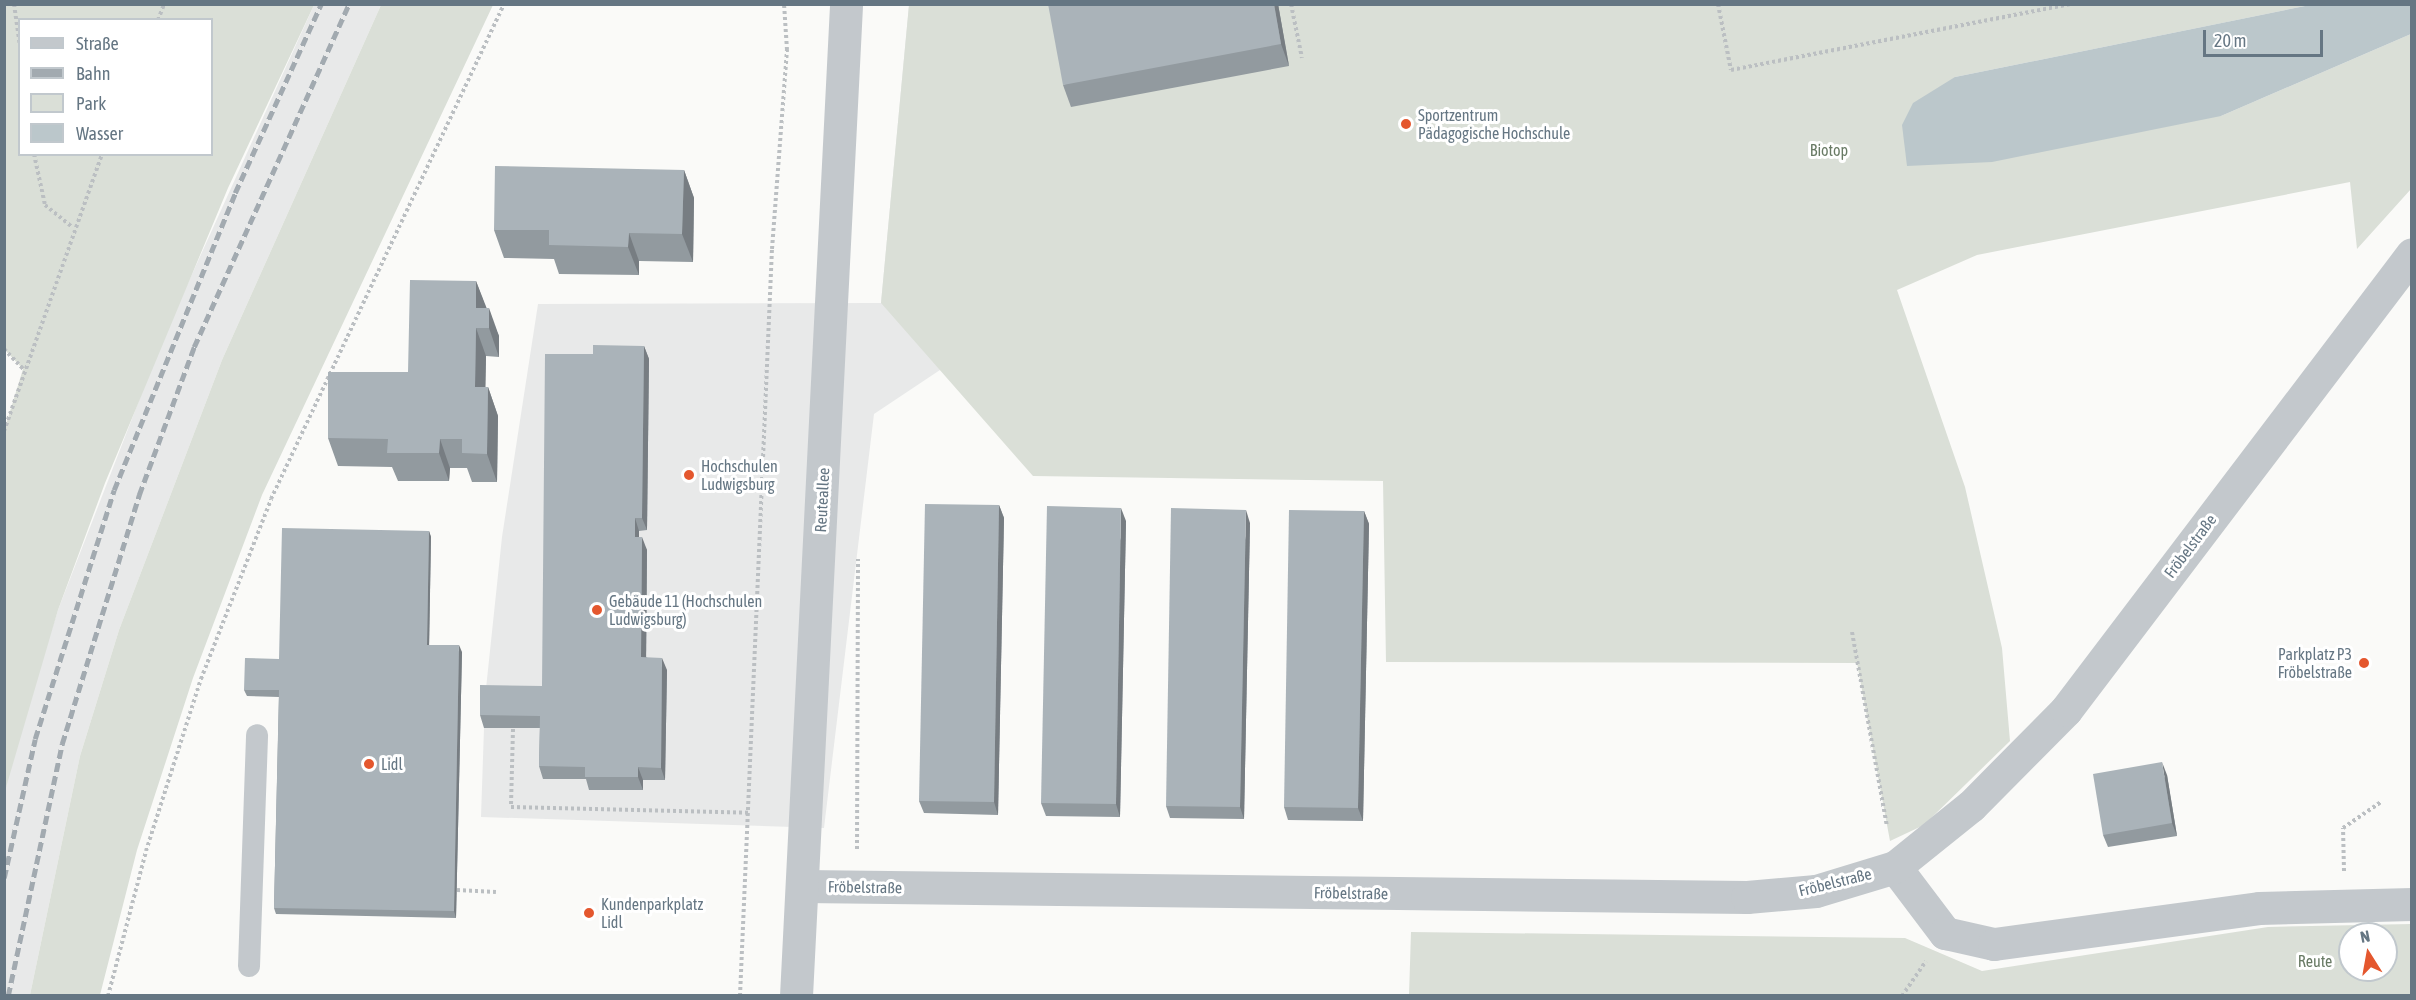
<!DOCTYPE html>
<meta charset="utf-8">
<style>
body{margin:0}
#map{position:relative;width:2416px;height:1000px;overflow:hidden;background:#fafaf8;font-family:"Asap Condensed",sans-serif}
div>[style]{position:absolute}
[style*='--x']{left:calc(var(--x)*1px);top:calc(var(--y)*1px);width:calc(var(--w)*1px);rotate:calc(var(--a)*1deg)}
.built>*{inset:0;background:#e8e9e9}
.green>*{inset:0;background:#dadfd7}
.water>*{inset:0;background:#bbc7cb}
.path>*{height:4px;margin-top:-2px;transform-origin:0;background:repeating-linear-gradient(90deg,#bbbfc2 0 3px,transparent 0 6px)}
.lane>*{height:22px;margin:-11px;padding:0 11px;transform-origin:11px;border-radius:11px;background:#c3c8cc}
.street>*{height:33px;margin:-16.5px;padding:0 16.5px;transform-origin:16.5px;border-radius:16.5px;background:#c3c8cc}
.rail>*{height:4.5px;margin-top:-2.25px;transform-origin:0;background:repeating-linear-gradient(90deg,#a2aab0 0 9px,transparent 0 13.5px)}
.wall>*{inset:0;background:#929a9f}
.shaded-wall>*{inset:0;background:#777d82}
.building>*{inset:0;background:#aab3b9}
.dots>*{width:16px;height:16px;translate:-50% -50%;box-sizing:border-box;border:3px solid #fff;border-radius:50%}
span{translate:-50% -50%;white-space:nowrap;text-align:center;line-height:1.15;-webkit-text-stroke:6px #fff;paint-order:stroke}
.poi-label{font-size:16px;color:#657683}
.left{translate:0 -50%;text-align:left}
.right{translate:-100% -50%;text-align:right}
.park-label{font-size:16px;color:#687a64}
.street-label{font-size:16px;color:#657683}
.frame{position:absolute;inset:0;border:6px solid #657683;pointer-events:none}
.legend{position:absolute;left:18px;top:18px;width:195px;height:138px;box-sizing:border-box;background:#fff;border:2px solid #c1c8cd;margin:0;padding:8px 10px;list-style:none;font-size:18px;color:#657683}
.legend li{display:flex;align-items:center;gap:12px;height:30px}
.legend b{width:30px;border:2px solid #c1c8cd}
.north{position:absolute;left:2338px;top:922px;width:60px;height:60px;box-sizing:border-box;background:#fff;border:2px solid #c1c8cd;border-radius:50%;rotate:349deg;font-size:16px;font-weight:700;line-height:24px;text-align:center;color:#657683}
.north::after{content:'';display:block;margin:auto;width:21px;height:27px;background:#e4572e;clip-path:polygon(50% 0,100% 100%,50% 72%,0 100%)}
.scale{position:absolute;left:2203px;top:30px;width:120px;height:27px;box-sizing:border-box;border:3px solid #657683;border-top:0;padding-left:8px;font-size:18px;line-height:21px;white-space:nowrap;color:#657683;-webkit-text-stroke:4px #fff;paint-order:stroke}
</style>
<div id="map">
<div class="built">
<div style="clip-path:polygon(314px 5px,381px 5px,222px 360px,119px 630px,80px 756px,30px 995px,5px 996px,5px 791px,17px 739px,58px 610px,164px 336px)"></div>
<div style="clip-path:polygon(909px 5px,940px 370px,874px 414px,824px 828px,481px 817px,485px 698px,502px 537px,538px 304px,881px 303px)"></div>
</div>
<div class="green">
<div style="clip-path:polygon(evenodd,5px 4px,314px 5px,228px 188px,105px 483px,58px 610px,5px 791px,4px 431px,23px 369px,4px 349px,5px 4px,20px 20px,212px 20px,212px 154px,20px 154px,20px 20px)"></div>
<div style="clip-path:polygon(381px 5px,493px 5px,262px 495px,193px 678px,137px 850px,100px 995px,30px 995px,80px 756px,119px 630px,222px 360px)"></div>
<div style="clip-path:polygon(909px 5px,2310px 5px,1955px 77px,2221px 116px,2411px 34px,2411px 189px,2357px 249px,2350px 182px,1977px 255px,1897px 290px,1965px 487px,2002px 648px,2010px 741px,1924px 825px,1890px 841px,1857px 663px,1386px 662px,1383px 481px,1033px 476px,881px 303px)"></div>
<div style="clip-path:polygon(evenodd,2411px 924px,2411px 995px,1409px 995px,1411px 932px,1905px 938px,1982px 971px,2268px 927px,2411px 924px,2350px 934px,2386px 934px,2386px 970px,2350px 970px,2350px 934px)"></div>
</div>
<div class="water">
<div style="clip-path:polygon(2310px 5px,2411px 5px,2411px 34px,2221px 116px,1992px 162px,1907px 166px,1902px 125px,1913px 103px,1955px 77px)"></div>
</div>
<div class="path">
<div style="--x:14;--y:4;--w:42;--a:81.9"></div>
<div style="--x:1291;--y:4;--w:55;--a:78.5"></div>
<div style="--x:1718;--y:4;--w:67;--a:78.9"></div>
<div style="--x:1731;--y:70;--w:346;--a:-11"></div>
<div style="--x:158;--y:20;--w:17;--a:-69"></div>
<div style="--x:34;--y:154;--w:52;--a:77.8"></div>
<div style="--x:45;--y:205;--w:35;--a:39"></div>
<div style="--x:4;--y:349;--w:28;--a:46"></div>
<div style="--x:4;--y:431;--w:294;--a:-70.5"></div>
<div style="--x:1852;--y:632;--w:197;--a:79.8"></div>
<div style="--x:513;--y:729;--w:78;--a:91.5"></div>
<div style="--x:511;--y:807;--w:239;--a:1.4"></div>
<div style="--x:857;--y:849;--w:290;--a:-89.8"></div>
<div style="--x:2344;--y:871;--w:43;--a:-91.3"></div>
<div style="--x:2343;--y:828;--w:46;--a:-34.4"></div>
<div style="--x:457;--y:890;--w:39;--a:3"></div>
<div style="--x:108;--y:996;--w:150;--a:-75.3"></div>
<div style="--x:146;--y:851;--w:181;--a:-72.3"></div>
<div style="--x:201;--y:679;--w:193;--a:-68.7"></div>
<div style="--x:271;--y:499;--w:547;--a:-64.79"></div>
<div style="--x:740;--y:996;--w:748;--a:-87.55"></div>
<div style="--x:772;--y:249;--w:200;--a:-85.7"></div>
<div style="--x:787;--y:50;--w:46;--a:-93.7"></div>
<div style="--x:1902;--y:996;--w:42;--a:-55.6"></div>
</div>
<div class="lane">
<div style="--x:249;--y:966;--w:231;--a:-88"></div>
</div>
<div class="street">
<div style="--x:1895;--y:867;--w:83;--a:52.9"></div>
<div style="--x:1945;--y:933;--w:50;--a:12.7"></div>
<div style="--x:1994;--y:944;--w:267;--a:-7.7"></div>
<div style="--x:2259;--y:908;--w:153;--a:-1.5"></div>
<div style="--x:803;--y:886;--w:944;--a:0.67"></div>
<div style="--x:1747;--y:897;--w:69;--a:-5"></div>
<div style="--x:1816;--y:891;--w:83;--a:-16.9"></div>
<div style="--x:1895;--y:867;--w:97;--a:-38.8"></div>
<div style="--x:1971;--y:806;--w:135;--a:-45.3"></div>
<div style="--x:2066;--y:710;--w:572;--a:-52.81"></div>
<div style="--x:796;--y:996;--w:993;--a:-87.11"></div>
</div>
<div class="rail">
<div style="--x:4;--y:878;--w:142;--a:-77.4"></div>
<div style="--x:35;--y:739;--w:261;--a:-72.4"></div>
<div style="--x:114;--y:490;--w:321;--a:-67.8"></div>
<div style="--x:235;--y:193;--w:208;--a:-65.5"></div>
<div style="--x:8;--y:996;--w:258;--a:-77.9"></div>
<div style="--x:62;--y:744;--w:261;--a:-72.8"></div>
<div style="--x:139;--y:495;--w:158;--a:-69.6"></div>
<div style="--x:194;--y:347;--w:376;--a:-65.7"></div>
</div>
<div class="wall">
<div style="clip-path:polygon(1278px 4px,1289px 66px,1071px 107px,1063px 85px)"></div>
<div style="clip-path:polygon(684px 170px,694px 198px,693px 262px,639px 261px,639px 275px,559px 274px,554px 259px,504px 258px,494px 230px)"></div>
<div style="clip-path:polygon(476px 281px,486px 308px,499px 336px,499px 357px,486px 356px,485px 387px,488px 387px,498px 416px,497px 482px,472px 482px,467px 468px,450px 468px,449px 481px,398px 481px,392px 467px,338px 466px,328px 438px,408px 372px)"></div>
<div style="clip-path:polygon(644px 346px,649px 359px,647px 530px,639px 531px,639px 537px,647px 550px,646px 657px,667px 670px,665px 780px,643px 780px,643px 790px,589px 790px,586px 779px,543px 779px,539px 766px,540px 728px,484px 728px,480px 715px,542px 686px,593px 354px)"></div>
<div style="clip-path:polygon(999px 505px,1004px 518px,998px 815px,924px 813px,919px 801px)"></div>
<div style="clip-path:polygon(1364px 511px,1369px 524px,1363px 821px,1288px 820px,1284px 807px)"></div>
<div style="clip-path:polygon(1126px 521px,1120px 817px,1046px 816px,1041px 803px)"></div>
<div style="clip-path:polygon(1250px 523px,1244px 819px,1170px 818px,1166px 806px)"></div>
<div style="clip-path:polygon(429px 531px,431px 537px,429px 645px,462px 652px,456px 918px,276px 914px,274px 908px,279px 697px,247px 696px,244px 690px)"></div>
<div style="clip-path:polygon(2167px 775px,2177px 836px,2108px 847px,2103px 835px)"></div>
</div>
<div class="shaded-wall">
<div style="clip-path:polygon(1274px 4px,1278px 4px,1289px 66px,1281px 44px)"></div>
<div style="clip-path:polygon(684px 170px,694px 198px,693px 262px,682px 234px)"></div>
<div style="clip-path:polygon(629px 233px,639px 261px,639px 275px,628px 247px)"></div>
<div style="clip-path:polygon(476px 281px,487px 309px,476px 308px)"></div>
<div style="clip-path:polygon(489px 308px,499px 336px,499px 357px,489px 328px)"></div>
<div style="clip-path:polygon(476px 328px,486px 356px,485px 416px,475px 387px)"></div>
<div style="clip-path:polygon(644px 346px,649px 359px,647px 530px,642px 518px)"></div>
<div style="clip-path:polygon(488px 387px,498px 416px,497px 482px,487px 454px)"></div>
<div style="clip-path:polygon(440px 439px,450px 468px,449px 481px,439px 453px)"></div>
<div style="clip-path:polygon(999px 505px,1004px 518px,998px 815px,994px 802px)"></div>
<div style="clip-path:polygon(1121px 508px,1126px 521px,1120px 817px,1116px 804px)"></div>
<div style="clip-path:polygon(1246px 510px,1250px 523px,1244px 819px,1240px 807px)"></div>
<div style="clip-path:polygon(1364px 511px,1369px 524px,1363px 821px,1358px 808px)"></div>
<div style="clip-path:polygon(635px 518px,639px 531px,639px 550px,635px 537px)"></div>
<div style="clip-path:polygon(429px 531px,431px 537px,429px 651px,427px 645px)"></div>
<div style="clip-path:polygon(642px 537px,647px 550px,646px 670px,641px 657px)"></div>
<div style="clip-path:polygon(459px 645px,462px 652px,456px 918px,454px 911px)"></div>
<div style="clip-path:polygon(662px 658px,667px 670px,665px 780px,661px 768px)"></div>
<div style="clip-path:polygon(2162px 762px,2167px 775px,2177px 836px,2172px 823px)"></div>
<div style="clip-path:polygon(638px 767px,643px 780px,643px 790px,638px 777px)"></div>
</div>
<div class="building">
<div style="clip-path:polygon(1048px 4px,1274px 4px,1281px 44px,1063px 85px)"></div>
<div style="clip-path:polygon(495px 166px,684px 170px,682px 234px,629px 233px,628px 247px,549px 245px,549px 230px,494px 230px)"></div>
<div style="clip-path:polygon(410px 280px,476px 281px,476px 308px,489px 308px,489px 328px,476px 328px,475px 387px,488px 387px,487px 454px,462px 453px,462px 439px,440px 439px,439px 453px,387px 453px,388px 439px,328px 438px,328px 372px,408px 372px)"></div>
<div style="clip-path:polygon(593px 345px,644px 346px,642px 518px,635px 518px,635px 537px,642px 537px,641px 657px,662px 658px,661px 768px,638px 767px,638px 777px,585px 777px,585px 767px,539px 766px,540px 716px,480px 715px,480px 685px,542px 686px,545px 354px,593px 354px)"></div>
<div style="clip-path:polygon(925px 504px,999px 505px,994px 802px,919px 801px)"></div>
<div style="clip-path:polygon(1047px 506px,1121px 508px,1116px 804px,1041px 803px)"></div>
<div style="clip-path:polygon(1171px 508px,1246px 510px,1240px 807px,1166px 806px)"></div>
<div style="clip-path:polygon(1289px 510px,1364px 511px,1358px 808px,1284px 807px)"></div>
<div style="clip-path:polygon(282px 528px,429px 531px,427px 645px,459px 645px,454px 911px,274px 908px,279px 690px,244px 690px,245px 658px,279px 659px)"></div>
<div style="clip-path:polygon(2162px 762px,2172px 823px,2103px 835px,2093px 774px)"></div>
</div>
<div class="dots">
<div style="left:1406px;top:124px;background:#e4572e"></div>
<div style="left:689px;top:475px;background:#e4572e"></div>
<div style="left:597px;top:610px;background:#e4572e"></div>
<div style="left:2364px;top:663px;background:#e4572e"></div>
<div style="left:369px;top:764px;background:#e4572e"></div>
<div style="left:589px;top:913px;background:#e4572e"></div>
</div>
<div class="poi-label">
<span class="left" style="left:1418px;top:124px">Sportzentrum<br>Pädagogische Hochschule</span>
<span class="left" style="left:701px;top:475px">Hochschulen<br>Ludwigsburg</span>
<span class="left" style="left:609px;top:610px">Gebäude 11 (Hochschulen<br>Ludwigsburg)</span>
<span class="right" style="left:2352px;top:663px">Parkplatz P3<br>Fröbelstraße</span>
<span class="left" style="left:381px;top:764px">Lidl</span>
<span class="left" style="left:601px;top:913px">Kundenparkplatz<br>Lidl</span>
</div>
<div class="park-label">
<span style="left:1829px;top:150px">Biotop</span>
<span style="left:2315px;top:961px">Reute</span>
</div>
<div class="street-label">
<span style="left:822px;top:500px;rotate:-87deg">Reuteallee</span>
<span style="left:2190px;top:546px;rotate:-53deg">Fröbelstraße</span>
<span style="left:1835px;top:882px;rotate:-14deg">Fröbelstraße</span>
<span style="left:865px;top:887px;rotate:1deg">Fröbelstraße</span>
<span style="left:1351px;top:893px;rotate:1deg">Fröbelstraße</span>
</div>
<div class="frame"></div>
<ul class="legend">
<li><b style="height:8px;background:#c3c8cc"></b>Straße</li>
<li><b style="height:8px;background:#a2aab0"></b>Bahn</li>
<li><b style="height:16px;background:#dadfd7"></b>Park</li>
<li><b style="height:16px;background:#bbc7cb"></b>Wasser</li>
</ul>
<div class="north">N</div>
<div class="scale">20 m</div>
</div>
